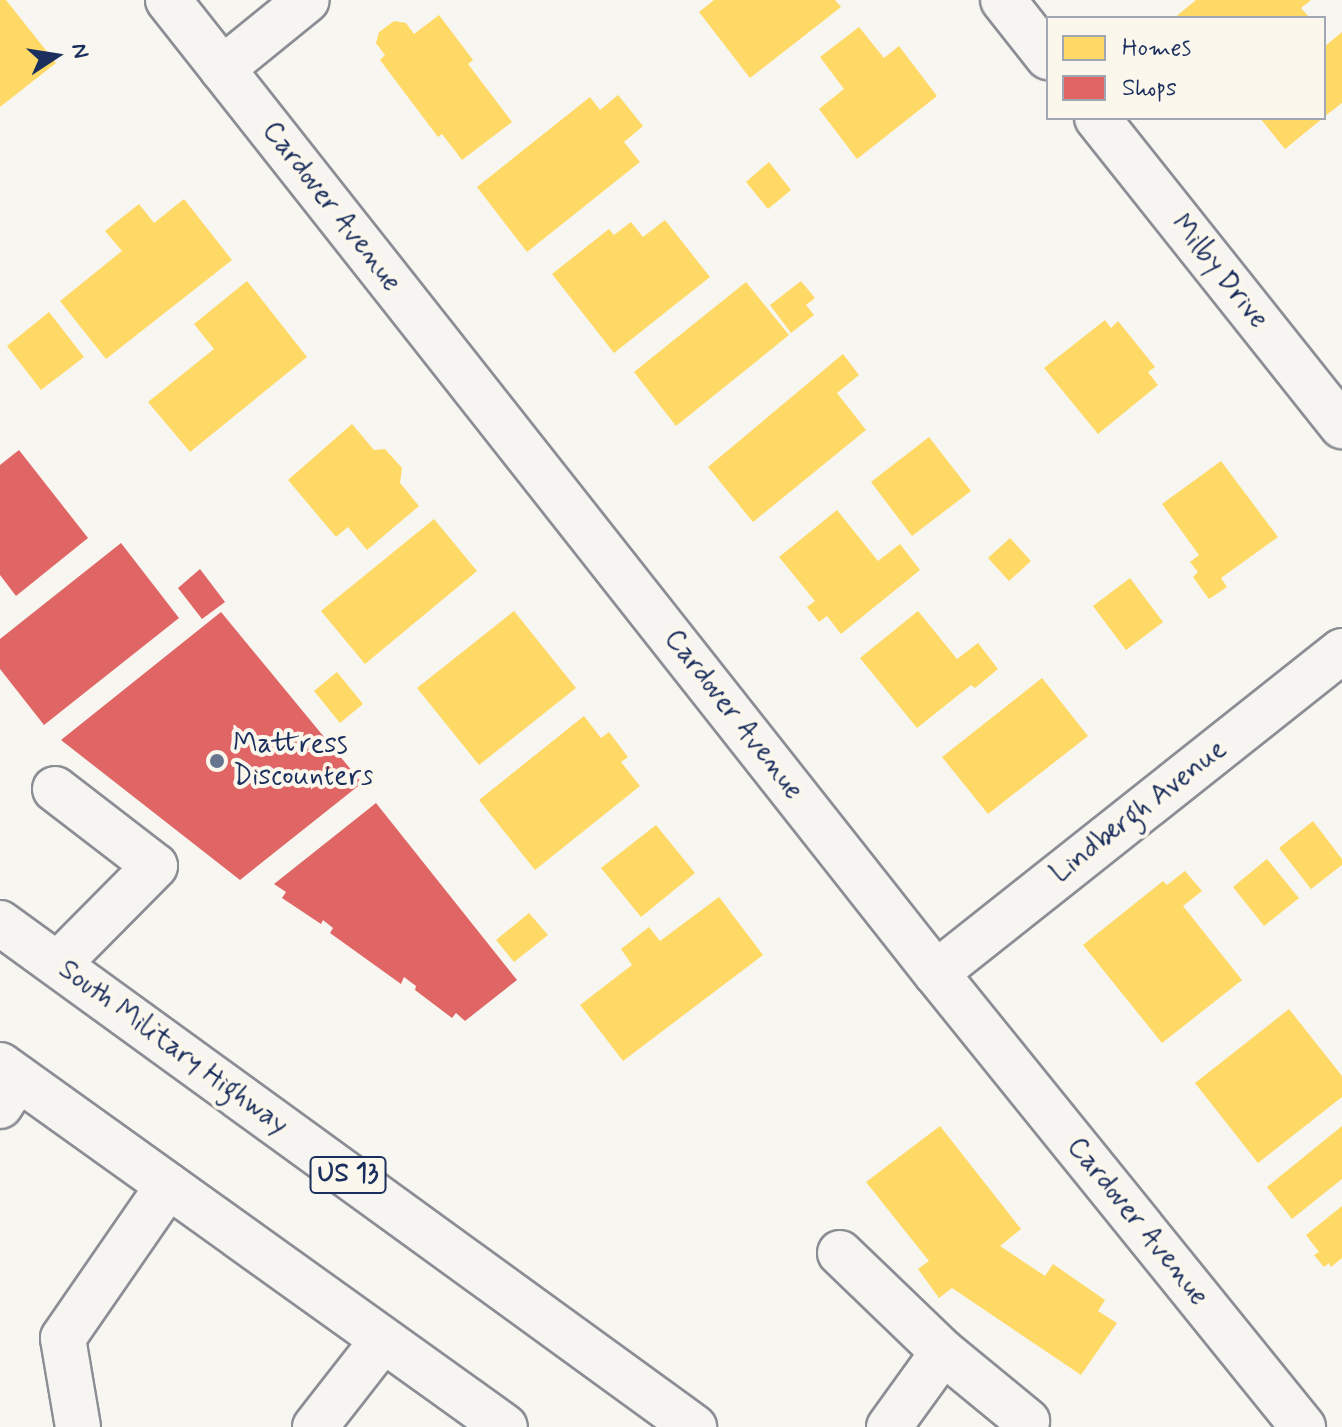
<!DOCTYPE html>
<style>
body{margin:0}
#map{position:relative;width:1342px;height:1427px;overflow:hidden;background:#f8f6f0;font-family:Mynerve,sans-serif}
div>[style]{position:absolute}
[style*='--x']{left:calc(var(--x)*1px);top:calc(var(--y)*1px);width:calc(var(--w)*1px);rotate:calc(var(--a)*1deg)}
.homes>*{inset:0;background:#ffd966}
.shops>*{inset:0;background:#e06666}
.roads{filter:drop-shadow(2px 0 #8b8e94) drop-shadow(-2px 0 #8b8e94) drop-shadow(0 2px #8b8e94) drop-shadow(0 -2px #8b8e94)}
.minor>*{height:44px;margin:-22px;padding:0 22px;transform-origin:22px;border-radius:22px;background:#f6f5f1}
.major>*{height:44px;margin:-22px;padding:0 22px;transform-origin:22px;border-radius:22px;background:#f6f5f1}
.dots>*{width:22px;height:22px;translate:-50% -50%;box-sizing:border-box;border:4px solid #fbf7ec;border-radius:50%}
span{translate:-50% -50%;white-space:nowrap;text-align:center;line-height:1.15;-webkit-text-stroke:8px #fbf7ec;paint-order:stroke}
.shield-label span{padding:2px 6px;background:#fbf7ec;border:2px solid;border-radius:6px;-webkit-text-stroke-width:0}
.shield-label{font-size:26px;color:#1b2f5e;font-weight:700}
.street-label{font-size:28px;color:#1b2f5e}
.poi-label{font-size:28px;color:#1b2f5e}
.left{translate:0 -50%;text-align:left}
.legend{position:absolute;left:1046px;top:16px;width:280px;height:104px;box-sizing:border-box;background:#fbf7ec;border:2px solid #a1a7b3;margin:0;padding:10px 14px;list-style:none;font-size:24px;color:#1b2f5e}
.legend li{display:flex;align-items:center;gap:16px;height:40px}
.legend b{width:40px;border:2px solid #a1a7b3}
.north{position:absolute;left:16px;top:16px;width:80px;height:80px;-webkit-text-stroke:6px #fbf7ec;paint-order:stroke;rotate:78deg;font-size:22px;font-weight:700;line-height:32px;text-align:center;color:#1b2f5e}
.north::after{content:'';display:block;margin:auto;width:28px;height:36px;background:#1b2f5e;clip-path:polygon(50% 0,100% 100%,50% 72%,0 100%)}
</style>
<div id="map">
<div class="homes">
<div style="clip-path:polygon(0 0,6px 0,56px 63px,0 107px)"></div>
<div style="clip-path:polygon(714px 0,835px 0,841px 7px,750px 78px,699px 12px)"></div>
<div style="clip-path:polygon(1196px 0,1311px 0,1301px 8px,1310px 18px,1174px 18px)"></div>
<div style="clip-path:polygon(439px 15px,473px 60px,468px 64px,512px 122px,462px 160px,442px 134px,438px 137px,380px 60px,385px 55px,376px 43px,379px 32px,394px 21px,406px 23px,414px 34px)"></div>
<div style="clip-path:polygon(859px 27px,884px 58px,899px 46px,937px 96px,857px 159px,819px 109px,844px 89px,820px 57px)"></div>
<div style="clip-path:polygon(1342px 32px,1342px 103px,1324px 117px,1324px 47px)"></div>
<div style="clip-path:polygon(618px 95px,643px 126px,624px 142px,640px 162px,527px 252px,477px 187px,590px 97px,600px 110px)"></div>
<div style="clip-path:polygon(1260px 118px,1323px 118px,1285px 149px)"></div>
<div style="clip-path:polygon(769px 162px,791px 190px,768px 209px,746px 182px)"></div>
<div style="clip-path:polygon(184px 199px,232px 260px,106px 359px,60px 301px,122px 251px,105px 231px,139px 204px,154px 223px)"></div>
<div style="clip-path:polygon(665px 220px,710px 277px,614px 353px,552px 274px,609px 229px,614px 235px,631px 222px,643px 237px)"></div>
<div style="clip-path:polygon(247px 281px,307px 357px,190px 452px,148px 402px,214px 349px,194px 324px)"></div>
<div style="clip-path:polygon(801px 281px,815px 298px,806px 305px,814px 315px,791px 333px,770px 305px)"></div>
<div style="clip-path:polygon(746px 282px,789px 335px,676px 426px,634px 372px)"></div>
<div style="clip-path:polygon(49px 312px,84px 357px,41px 390px,7px 346px)"></div>
<div style="clip-path:polygon(1105px 320px,1111px 328px,1118px 321px,1155px 367px,1148px 372px,1158px 385px,1098px 434px,1044px 368px)"></div>
<div style="clip-path:polygon(843px 354px,859px 375px,837px 393px,866px 430px,753px 522px,708px 467px)"></div>
<div style="clip-path:polygon(352px 424px,374px 450px,385px 449px,402px 468px,400px 483px,419px 506px,367px 550px,348px 527px,336px 537px,288px 480px)"></div>
<div style="clip-path:polygon(929px 437px,971px 491px,912px 536px,871px 482px)"></div>
<div style="clip-path:polygon(1221px 461px,1278px 537px,1221px 578px,1227px 587px,1209px 599px,1193px 577px,1198px 572px,1190px 562px,1199px 555px,1162px 504px)"></div>
<div style="clip-path:polygon(837px 510px,878px 561px,900px 544px,920px 570px,841px 634px,827px 616px,819px 622px,807px 607px,815px 601px,779px 557px)"></div>
<div style="clip-path:polygon(434px 519px,477px 571px,365px 664px,321px 611px)"></div>
<div style="clip-path:polygon(1010px 538px,1031px 561px,1009px 581px,988px 558px)"></div>
<div style="clip-path:polygon(1130px 578px,1163px 622px,1126px 650px,1093px 606px)"></div>
<div style="clip-path:polygon(514px 611px,576px 688px,479px 765px,417px 688px)"></div>
<div style="clip-path:polygon(918px 611px,957px 659px,978px 643px,998px 669px,975px 688px,971px 685px,917px 728px,860px 658px)"></div>
<div style="clip-path:polygon(337px 672px,363px 704px,340px 723px,314px 691px)"></div>
<div style="clip-path:polygon(1042px 678px,1088px 736px,988px 814px,942px 757px)"></div>
<div style="clip-path:polygon(584px 716px,601px 738px,609px 732px,628px 757px,621px 762px,640px 786px,535px 870px,479px 800px)"></div>
<div style="clip-path:polygon(1313px 821px,1342px 859px,1342px 865px,1311px 889px,1279px 848px)"></div>
<div style="clip-path:polygon(656px 825px,695px 873px,641px 917px,601px 868px)"></div>
<div style="clip-path:polygon(1267px 859px,1299px 898px,1264px 926px,1233px 887px)"></div>
<div style="clip-path:polygon(1185px 871px,1202px 891px,1183px 906px,1242px 980px,1162px 1043px,1083px 945px,1163px 881px,1167px 885px)"></div>
<div style="clip-path:polygon(719px 897px,763px 955px,623px 1061px,580px 1005px,632px 965px,621px 949px,649px 927px,660px 941px)"></div>
<div style="clip-path:polygon(529px 913px,548px 935px,514px 962px,496px 940px)"></div>
<div style="clip-path:polygon(1289px 1009px,1342px 1076px,1342px 1097px,1258px 1163px,1195px 1083px)"></div>
<div style="clip-path:polygon(940px 1126px,1021px 1229px,1000px 1246px,1045px 1276px,1053px 1264px,1105px 1300px,1098px 1311px,1117px 1323px,1081px 1375px,952px 1288px,939px 1298px,918px 1269px,929px 1261px,866px 1182px)"></div>
<div style="clip-path:polygon(1342px 1126px,1342px 1179px,1292px 1219px,1267px 1187px)"></div>
<div style="clip-path:polygon(1342px 1206px,1342px 1258px,1331px 1267px,1329px 1263px,1324px 1267px,1314px 1255px,1319px 1252px,1306px 1235px)"></div>
</div>
<div class="shops">
<div style="clip-path:polygon(19px 450px,88px 538px,16px 596px,0 575px,0 465px)"></div>
<div style="clip-path:polygon(121px 543px,179px 618px,44px 725px,0 669px,0 639px)"></div>
<div style="clip-path:polygon(200px 569px,225px 602px,202px 619px,178px 588px)"></div>
<div style="clip-path:polygon(221px 612px,362px 783px,240px 880px,61px 740px)"></div>
<div style="clip-path:polygon(376px 803px,517px 980px,465px 1021px,456px 1013px,452px 1018px,415px 990px,416px 986px,404px 977px,401px 984px,330px 933px,333px 928px,323px 920px,321px 924px,282px 898px,286px 892px,274px 884px)"></div>
</div>
<div class="roads">
<div class="minor">
<div style="--x:168;--y:0;--w:1240;--a:51.72"></div>
<div style="--x:936;--y:973;--w:584;--a:51.05"></div>
<div style="--x:1003;--y:0;--w:73;--a:51.7"></div>
<div style="--x:222;--y:69;--w:109;--a:-39.1"></div>
<div style="--x:1097;--y:118;--w:394;--a:51.5"></div>
<div style="--x:55;--y:789;--w:126;--a:37.6"></div>
<div style="--x:155;--y:866;--w:138;--a:134.7"></div>
<div style="--x:936;--y:973;--w:518;--a:-38.42"></div>
<div style="--x:0;--y:1106;--w:33;--a:-57"></div>
<div style="--x:840;--y:1253;--w:143;--a:43.9"></div>
<div style="--x:78;--y:1427;--w:90;--a:-99.6"></div>
<div style="--x:63;--y:1338;--w:185;--a:-55.4"></div>
<div style="--x:315;--y:1427;--w:110;--a:-52"></div>
<div style="--x:889;--y:1427;--w:92;--a:-54.2"></div>
<div style="--x:943;--y:1352;--w:109;--a:39.4"></div>
</div>
<div class="major">
<div style="--x:0;--y:923;--w:858;--a:35.99"></div>
<div style="--x:0;--y:1065;--w:621;--a:35.63"></div>
</div>
</div>
<div class="dots">
<div style="left:217px;top:761px;background:#687591"></div>
</div>
<div class="shield-label">
<span style="left:348px;top:1175px">US 13</span>
</div>
<div class="street-label">
<span style="left:331px;top:207px;rotate:52deg">Cardover Avenue</span>
<span style="left:1219px;top:272px;rotate:51deg">Milby Drive</span>
<span style="left:733px;top:715px;rotate:52deg">Cardover Avenue</span>
<span style="left:1139px;top:812px;rotate:-38deg">Lindbergh Avenue</span>
<span style="left:173px;top:1048px;rotate:36deg">South Military Highway</span>
<span style="left:1137px;top:1222px;rotate:51deg">Cardover Avenue</span>
</div>
<div class="poi-label">
<span class="left" style="left:233px;top:761px">Mattress<br>Discounters</span>
</div>
<ul class="legend">
<li><b style="height:22px;background:#ffd966"></b>Homes</li>
<li><b style="height:22px;background:#e06666"></b>Shops</li>
</ul>
<div class="north">N</div>
</div>
